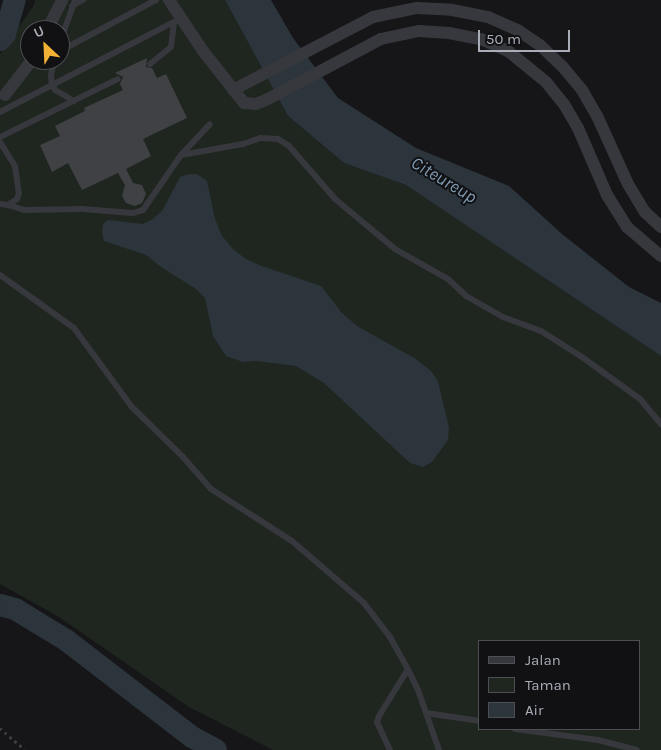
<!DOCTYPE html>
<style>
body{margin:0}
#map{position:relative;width:661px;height:750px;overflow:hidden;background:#161618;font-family:Karla,sans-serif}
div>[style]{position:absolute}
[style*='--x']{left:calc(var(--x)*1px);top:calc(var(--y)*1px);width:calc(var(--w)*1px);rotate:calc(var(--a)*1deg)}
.green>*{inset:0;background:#1e261f}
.water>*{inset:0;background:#2c353c}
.river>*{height:22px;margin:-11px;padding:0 11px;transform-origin:11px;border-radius:11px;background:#2c353c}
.building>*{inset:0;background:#404145}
.path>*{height:2.5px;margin-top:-1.25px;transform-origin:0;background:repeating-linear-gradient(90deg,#3d3f44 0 2.5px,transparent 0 6.5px)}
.service>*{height:6px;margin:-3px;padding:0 3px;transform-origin:3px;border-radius:3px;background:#37383d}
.minor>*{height:12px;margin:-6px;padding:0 6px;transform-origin:6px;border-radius:6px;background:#37383d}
span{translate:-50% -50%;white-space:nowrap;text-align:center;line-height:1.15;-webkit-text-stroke:4px #111113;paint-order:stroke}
.water-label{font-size:18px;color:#7f9bb3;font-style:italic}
.legend{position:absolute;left:478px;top:640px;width:162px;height:90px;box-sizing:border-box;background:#111113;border:1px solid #4d4f55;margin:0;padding:6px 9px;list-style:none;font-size:15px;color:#a8adb8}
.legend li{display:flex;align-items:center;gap:10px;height:25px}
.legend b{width:25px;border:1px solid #4d4f55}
.north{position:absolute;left:20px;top:20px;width:50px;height:50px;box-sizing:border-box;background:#111113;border:1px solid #4d4f55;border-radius:50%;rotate:335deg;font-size:14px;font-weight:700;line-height:20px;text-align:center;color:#a8adb8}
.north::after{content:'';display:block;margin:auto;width:18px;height:22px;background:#f2b134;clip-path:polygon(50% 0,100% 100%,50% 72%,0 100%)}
.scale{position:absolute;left:478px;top:30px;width:92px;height:22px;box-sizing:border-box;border:2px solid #a8adb8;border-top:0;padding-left:6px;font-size:15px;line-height:18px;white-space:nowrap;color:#a8adb8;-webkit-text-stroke:4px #111113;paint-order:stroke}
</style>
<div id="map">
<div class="green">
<div style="clip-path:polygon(evenodd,35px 0,225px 0,288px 116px,344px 163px,406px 185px,661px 356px,661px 750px,273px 750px,189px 707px,59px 617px,0 584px,0 54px,34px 5px,35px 0,30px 30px,60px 30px,60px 60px,30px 60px,30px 30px,35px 0,480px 641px,640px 641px,640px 729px,480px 729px,480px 641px)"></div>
</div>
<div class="water">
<div style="clip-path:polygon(225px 0,271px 0,293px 38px,338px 98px,416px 148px,509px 186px,562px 234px,629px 287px,661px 303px,661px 356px,406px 185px,344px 163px,288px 116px)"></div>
<div style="clip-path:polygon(189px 174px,197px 174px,207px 181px,215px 219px,222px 236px,233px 249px,246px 259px,259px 265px,321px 286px,342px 313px,357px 326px,416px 359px,431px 371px,438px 381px,449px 428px,448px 440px,432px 462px,423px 467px,410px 463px,324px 383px,296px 366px,257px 361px,243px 362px,226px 356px,213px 336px,205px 298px,196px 289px,161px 267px,146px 255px,104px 241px,102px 233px,103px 224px,108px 220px,143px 224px,153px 219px,162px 211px,180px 177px)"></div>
</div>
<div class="river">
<div style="--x:0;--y:40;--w:8;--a:-50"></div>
<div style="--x:5;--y:34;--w:35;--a:-74"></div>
<div style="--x:0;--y:605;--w:16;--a:15"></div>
<div style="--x:15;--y:609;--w:60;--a:31.3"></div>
<div style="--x:66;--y:640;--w:159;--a:37.6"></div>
<div style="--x:192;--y:737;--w:27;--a:28"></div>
</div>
<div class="building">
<div style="clip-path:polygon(147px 58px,146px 67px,152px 68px,157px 78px,166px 74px,187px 118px,143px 139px,151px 156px,126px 169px,133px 183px,142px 185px,146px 194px,142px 203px,135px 206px,126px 203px,122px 196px,125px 185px,118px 173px,82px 190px,68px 163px,52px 172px,40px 145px,60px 136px,55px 126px,85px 111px,84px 108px,123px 90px,120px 84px,123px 77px,115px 73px)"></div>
</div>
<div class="path">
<div style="--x:0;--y:728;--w:33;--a:41"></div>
</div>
<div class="service">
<div style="--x:72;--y:6;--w:13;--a:-29"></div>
<div style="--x:60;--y:42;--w:45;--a:-70.3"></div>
<div style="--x:60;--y:51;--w:109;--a:-28"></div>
<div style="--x:54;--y:60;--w:16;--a:101"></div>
<div style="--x:51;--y:76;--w:9;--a:84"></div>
<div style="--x:52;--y:85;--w:6;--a:59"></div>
<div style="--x:55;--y:90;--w:22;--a:30"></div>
<div style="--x:150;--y:64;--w:27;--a:-39"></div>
<div style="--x:171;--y:47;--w:25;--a:-83"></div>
<div style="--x:0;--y:112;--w:204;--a:-27.4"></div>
<div style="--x:0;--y:137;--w:131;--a:-26.2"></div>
<div style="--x:0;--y:142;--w:28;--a:58"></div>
<div style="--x:15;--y:166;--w:27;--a:82"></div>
<div style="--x:19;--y:193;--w:6;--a:108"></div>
<div style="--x:17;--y:199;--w:11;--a:146"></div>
<div style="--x:8;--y:205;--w:8;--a:-173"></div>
<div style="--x:181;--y:155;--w:63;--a:-10.1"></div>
<div style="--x:243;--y:144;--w:18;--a:-19"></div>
<div style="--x:260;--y:138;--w:18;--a:3"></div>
<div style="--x:278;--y:139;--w:13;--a:32"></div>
<div style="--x:289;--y:146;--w:70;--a:49"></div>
<div style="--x:335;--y:199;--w:78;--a:39.8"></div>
<div style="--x:395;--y:249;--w:61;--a:29.5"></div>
<div style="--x:448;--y:279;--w:25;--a:43"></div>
<div style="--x:466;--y:296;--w:43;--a:29.6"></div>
<div style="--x:503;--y:317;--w:40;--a:20.2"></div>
<div style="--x:541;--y:331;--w:49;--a:32.4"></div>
<div style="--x:582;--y:357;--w:72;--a:35.9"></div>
<div style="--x:640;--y:399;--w:33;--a:50"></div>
<div style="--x:8;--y:205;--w:17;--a:17"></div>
<div style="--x:24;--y:210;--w:58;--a:-1"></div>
<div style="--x:82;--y:209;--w:51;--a:4.5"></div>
<div style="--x:133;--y:213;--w:10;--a:-17"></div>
<div style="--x:143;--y:210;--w:67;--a:-55.4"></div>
<div style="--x:181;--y:155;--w:42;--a:-46.9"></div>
<div style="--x:0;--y:275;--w:91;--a:35.6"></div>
<div style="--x:74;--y:328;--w:97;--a:53.8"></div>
<div style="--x:131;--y:406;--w:73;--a:44.4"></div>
<div style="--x:183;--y:457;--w:43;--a:48.8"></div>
<div style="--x:211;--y:489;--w:96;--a:32.7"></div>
<div style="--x:292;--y:541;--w:95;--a:40.7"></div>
<div style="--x:364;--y:603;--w:43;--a:52.6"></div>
<div style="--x:390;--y:637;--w:37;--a:61"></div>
<div style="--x:408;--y:669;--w:23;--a:65"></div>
<div style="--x:418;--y:690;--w:64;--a:70.7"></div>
<div style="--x:426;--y:713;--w:55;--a:8.4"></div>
<div style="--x:515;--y:729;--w:84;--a:7.5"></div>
<div style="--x:598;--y:740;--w:40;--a:14.4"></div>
<div style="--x:390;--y:750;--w:31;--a:-115"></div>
<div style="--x:377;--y:722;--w:6;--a:-72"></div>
<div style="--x:379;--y:716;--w:55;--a:-58.3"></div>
</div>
<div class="minor">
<div style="--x:169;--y:0;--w:61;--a:56.3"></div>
<div style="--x:203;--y:51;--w:66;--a:51.7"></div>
<div style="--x:244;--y:103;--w:12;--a:5"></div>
<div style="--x:256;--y:104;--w:13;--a:-23"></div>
<div style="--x:268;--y:99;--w:128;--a:-28"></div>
<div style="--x:381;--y:39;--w:39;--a:-12"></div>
<div style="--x:419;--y:31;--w:30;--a:4"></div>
<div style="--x:449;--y:33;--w:33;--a:11"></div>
<div style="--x:481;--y:39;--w:30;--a:24"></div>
<div style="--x:508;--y:51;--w:49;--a:39.2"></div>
<div style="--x:546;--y:82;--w:28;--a:51"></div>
<div style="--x:564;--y:104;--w:28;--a:60"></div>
<div style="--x:578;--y:128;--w:73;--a:66.6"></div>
<div style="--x:607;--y:195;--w:38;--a:58"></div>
<div style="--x:627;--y:227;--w:45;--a:40.5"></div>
<div style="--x:47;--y:30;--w:34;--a:-63"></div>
<div style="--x:233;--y:90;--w:158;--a:-27.5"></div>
<div style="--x:373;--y:17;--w:45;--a:-11.6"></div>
<div style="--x:417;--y:8;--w:35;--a:3"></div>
<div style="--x:452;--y:10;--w:37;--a:11"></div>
<div style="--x:488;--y:17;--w:34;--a:24"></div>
<div style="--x:519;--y:31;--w:25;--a:34"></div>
<div style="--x:540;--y:45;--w:30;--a:44"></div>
<div style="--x:562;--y:66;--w:31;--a:50"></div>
<div style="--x:582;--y:90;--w:32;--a:60"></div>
<div style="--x:598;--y:118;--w:72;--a:65.6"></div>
<div style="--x:628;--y:184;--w:33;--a:59"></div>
<div style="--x:645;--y:212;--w:22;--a:43"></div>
<div style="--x:5;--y:95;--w:44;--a:-52.4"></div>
</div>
<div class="water-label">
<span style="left:444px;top:180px;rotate:31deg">Citeureup</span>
</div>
<ul class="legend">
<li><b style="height:6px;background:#37383d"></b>Jalan</li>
<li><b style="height:14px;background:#1e261f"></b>Taman</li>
<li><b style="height:14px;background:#2c353c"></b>Air</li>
</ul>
<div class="north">U</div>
<div class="scale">50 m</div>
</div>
